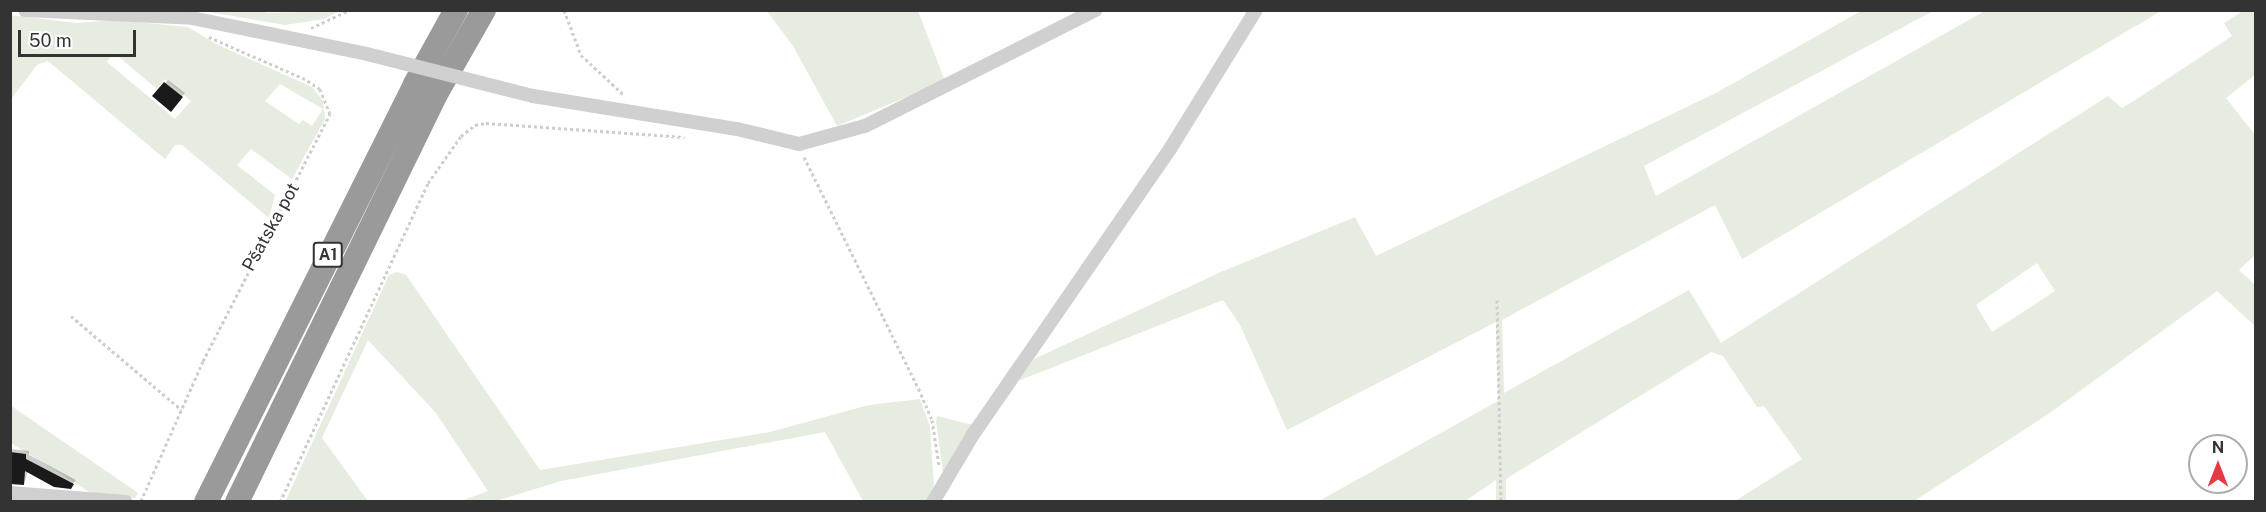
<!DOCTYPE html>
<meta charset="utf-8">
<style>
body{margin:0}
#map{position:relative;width:2266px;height:512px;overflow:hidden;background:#fff;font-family:"Public Sans",sans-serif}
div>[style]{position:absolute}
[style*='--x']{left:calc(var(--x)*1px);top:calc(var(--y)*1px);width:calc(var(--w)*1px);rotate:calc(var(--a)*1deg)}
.green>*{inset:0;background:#e6ecdf}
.shadow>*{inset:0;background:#0003}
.building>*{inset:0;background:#1a1a1a}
.path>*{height:3px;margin-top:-1.5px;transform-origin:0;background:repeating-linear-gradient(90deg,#cdcdcd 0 3px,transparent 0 6px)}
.minor>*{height:14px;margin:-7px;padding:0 7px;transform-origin:7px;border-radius:7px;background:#d0d0d0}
.motorway>*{height:24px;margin:-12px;padding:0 12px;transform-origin:12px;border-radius:12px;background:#9a9a9a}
.minor-bridge>*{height:14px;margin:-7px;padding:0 7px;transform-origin:7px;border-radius:7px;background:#d0d0d0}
span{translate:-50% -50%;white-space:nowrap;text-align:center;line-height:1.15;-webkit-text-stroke:6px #fff;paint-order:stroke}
.shield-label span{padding:2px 4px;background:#fff;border:2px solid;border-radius:4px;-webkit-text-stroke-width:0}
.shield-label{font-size:16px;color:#333;font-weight:700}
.street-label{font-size:18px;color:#333}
.frame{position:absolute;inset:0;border:12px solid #333;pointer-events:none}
.north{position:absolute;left:2188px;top:434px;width:60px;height:60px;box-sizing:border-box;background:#fff;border:2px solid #adadad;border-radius:50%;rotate:0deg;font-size:16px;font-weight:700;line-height:24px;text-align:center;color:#333}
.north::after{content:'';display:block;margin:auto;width:21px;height:27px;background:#e63946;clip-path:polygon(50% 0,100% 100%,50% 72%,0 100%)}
.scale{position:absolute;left:18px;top:30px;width:118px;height:27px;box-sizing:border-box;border:3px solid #333;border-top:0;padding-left:8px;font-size:18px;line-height:21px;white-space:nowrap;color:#333;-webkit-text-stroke:4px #fff;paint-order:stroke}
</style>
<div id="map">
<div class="green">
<div style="clip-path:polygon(262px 11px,267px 13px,340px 11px,324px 19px,285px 25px,203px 11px)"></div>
<div style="clip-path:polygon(767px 11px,918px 11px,945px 81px,837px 126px,793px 46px)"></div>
<div style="clip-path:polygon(evenodd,1861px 11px,1933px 11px,1644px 166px,1656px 196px,1985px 11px,2161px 11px,1742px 259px,1715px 205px,1502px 320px,1504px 393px,1689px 290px,1721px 343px,2108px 96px,2122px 108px,2140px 97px,2232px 36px,2224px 23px,2243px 11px,2255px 11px,2255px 75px,2226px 98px,2255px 135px,2255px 255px,2239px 270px,2255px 285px,2255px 326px,2217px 291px,2047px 415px,1914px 501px,1735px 501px,1802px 459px,1764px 406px,1757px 407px,1723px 356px,1711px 352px,1506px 479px,1506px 501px,1496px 501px,1496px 480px,1465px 501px,1319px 501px,1498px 401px,1496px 322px,1287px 430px,1240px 325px,1223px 300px,1018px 381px,1034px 359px,1221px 272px,1355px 217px,1376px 256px,1716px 93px,1861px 11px,2037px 263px,2055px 291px,1992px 332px,1976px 305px,2037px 263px)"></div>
<div style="clip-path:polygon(evenodd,11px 15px,76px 23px,116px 20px,188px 27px,218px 45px,312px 87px,323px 101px,325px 119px,292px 179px,251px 149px,237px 165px,275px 195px,269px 218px,182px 145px,175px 145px,165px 159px,48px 61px,37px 65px,11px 99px,11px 15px,114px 53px,157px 89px,165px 79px,191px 101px,175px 119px,107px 62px,114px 53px,11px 15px,280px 84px,323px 109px,312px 126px,303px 120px,299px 124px,265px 101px,280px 84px)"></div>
<div style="clip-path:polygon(397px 272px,406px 275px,540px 470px,770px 432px,869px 405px,920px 399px,930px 427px,934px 486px,926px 501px,863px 501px,825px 432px,561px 481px,496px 501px,461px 501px,488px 491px,436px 413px,368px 340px,322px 438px,368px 501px,285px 502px,389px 275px)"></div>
<div style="clip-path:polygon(10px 405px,138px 493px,135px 498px,91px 493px,11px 443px)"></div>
<div style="clip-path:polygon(937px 416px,973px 425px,943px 473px,936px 421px)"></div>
</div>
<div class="shadow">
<div style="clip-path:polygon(168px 80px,185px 93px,174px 106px,165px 83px)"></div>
<div style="clip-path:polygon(10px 449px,29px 451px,29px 455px,76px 480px,70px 487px,28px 471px,24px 484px,10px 484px)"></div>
</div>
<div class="building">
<div style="clip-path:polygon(164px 82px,183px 97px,171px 112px,152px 96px)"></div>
<div style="clip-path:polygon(10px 452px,26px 454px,26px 459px,74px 484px,71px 489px,54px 487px,25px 471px,24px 485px,10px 484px)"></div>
</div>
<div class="path">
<div style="--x:564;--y:10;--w:48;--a:69.3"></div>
<div style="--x:581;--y:55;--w:59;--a:42.9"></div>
<div style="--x:311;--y:28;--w:42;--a:-25.3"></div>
<div style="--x:804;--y:157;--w:264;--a:63.7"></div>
<div style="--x:921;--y:394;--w:28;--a:67"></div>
<div style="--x:932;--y:420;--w:46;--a:81.2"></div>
<div style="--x:1497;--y:300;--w:202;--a:88.9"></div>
<div style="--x:71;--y:316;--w:145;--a:40.3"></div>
<div style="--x:141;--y:501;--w:153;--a:-66.1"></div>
<div style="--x:203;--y:361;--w:278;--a:-62.8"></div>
<div style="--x:330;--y:114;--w:27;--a:-112"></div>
<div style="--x:320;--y:89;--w:18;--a:-146"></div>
<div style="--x:305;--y:79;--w:105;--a:-156.4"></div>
<div style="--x:280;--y:502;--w:352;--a:-65.1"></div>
<div style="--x:428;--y:183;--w:57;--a:-54.9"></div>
<div style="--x:461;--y:136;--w:18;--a:-38"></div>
<div style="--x:475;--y:125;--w:11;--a:-10"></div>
<div style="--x:486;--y:123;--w:199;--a:4"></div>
</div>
<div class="minor">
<div style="--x:25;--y:10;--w:167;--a:2.7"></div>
<div style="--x:192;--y:18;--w:179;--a:11.6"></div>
<div style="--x:533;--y:96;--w:207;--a:9.2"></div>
<div style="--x:737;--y:129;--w:64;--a:13.6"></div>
<div style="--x:799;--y:144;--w:68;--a:-15.3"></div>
<div style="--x:865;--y:126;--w:258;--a:-26.7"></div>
<div style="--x:10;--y:493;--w:116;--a:4.4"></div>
<div style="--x:933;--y:502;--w:77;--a:-59.4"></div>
<div style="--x:972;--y:436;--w:349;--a:-55.4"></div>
<div style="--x:1170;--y:149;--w:163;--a:-58.3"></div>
</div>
<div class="motorway">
<div style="--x:206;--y:502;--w:467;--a:-63.4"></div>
<div style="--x:415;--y:84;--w:85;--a:-61"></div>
<div style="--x:237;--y:502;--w:454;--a:-64"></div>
<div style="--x:436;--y:94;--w:97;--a:-60.3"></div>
</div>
<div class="minor-bridge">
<div style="--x:367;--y:54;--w:171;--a:14.2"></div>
</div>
<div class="shield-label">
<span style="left:328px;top:255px">A1</span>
</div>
<div class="street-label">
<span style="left:271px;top:227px;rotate:-61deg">Pšatska pot</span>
</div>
<div class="frame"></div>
<div class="north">N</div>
<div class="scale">50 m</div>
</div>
